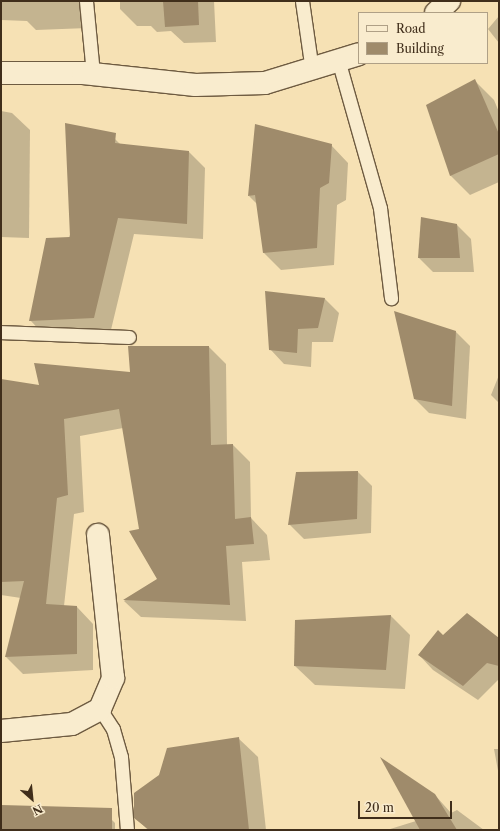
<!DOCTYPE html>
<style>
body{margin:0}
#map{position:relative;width:500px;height:831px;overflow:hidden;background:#f6e1b4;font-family:"Libre Caslon Text",serif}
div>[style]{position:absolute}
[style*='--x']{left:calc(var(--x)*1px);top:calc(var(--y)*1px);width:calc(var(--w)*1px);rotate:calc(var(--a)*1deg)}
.shadow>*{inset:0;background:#0003}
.building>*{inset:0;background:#9f8b6b}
.roads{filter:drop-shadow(1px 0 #6e5b41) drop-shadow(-1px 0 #6e5b41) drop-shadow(0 1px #6e5b41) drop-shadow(0 -1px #6e5b41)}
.lane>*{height:13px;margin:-6.5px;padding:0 6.5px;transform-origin:6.5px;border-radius:6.5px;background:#f9ecce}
.street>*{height:22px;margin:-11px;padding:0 11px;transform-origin:11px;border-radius:11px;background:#f9ecce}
span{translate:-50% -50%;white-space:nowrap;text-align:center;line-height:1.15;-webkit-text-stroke:3px #f9ecce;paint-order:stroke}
.frame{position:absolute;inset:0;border:2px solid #402e1b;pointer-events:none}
.legend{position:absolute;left:358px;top:12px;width:130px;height:52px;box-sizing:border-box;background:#f9ecce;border:1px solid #afa086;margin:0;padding:5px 7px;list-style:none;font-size:12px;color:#402e1b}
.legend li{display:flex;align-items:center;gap:8px;height:20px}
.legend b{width:20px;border:1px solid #afa086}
.north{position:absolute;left:12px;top:779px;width:40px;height:40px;-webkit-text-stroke:3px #f9ecce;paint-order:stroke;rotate:153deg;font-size:11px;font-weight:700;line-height:16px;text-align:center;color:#402e1b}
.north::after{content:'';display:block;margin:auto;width:14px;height:18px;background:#402e1b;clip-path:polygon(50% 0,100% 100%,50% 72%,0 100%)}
.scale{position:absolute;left:358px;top:801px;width:94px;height:18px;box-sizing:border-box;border:2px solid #402e1b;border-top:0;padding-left:5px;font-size:12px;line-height:14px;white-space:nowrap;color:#402e1b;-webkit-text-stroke:3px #f9ecce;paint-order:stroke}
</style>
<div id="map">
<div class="shadow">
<div style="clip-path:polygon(1px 1px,86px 1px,88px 28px,36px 30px,27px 21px,1px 20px)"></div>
<div style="clip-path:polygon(120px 1px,214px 1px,216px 42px,184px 43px,171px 31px,157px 32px,151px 26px,137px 26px,120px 9px)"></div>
<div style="clip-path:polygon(499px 16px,499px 43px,488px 29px)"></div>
<div style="clip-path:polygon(475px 81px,494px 100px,499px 112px,499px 182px,470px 195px,450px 175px)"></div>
<div style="clip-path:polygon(1px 111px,12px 113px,30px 130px,29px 238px,1px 237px)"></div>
<div style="clip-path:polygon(115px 139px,121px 145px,189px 152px,205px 168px,203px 239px,134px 234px,110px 334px,46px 337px,30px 320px)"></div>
<div style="clip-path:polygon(331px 145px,348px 163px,346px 200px,337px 205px,334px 265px,281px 270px,264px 253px,257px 204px,249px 196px)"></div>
<div style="clip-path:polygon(457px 225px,471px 239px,474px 272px,433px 272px,419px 258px)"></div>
<div style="clip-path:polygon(266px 292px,325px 299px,339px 313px,333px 342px,312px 342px,311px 367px,284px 364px,270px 349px)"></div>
<div style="clip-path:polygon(456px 332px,470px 346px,466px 419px,429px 413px,415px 399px)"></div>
<div style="clip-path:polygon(209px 347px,226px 364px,227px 445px,233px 445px,250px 462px,251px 518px,267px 535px,270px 560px,242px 562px,246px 621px,141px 617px,124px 601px,158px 579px,140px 530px,123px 428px,80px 436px,84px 512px,74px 514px,64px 606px,77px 607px,93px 624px,93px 670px,23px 674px,6px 657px,21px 598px,1px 595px,1px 380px,40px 386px,131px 373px)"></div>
<div style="clip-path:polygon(499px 375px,499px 403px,491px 395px)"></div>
<div style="clip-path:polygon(358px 472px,372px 486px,371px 533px,304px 539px,289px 524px)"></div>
<div style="clip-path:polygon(391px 616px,410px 635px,405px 689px,315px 685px,295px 666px)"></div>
<div style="clip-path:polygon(443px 637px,499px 639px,499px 679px,478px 700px,433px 670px,419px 655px)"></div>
<div style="clip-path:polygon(238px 738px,258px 757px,266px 830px,148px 830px,135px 817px)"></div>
<div style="clip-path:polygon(494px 749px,499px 749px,499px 776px)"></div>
<div style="clip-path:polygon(435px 795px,451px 813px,457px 810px,484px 830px,387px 830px,416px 821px)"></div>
<div style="clip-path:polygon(1px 806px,101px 809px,115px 823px,115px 830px,1px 830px)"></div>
</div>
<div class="building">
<div style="clip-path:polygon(163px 1px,198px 1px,199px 25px,165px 27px)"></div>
<div style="clip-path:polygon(475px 79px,499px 134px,499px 154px,450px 176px,426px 105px)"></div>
<div style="clip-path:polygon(65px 123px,116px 133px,115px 143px,189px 151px,187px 224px,118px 218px,94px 318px,29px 321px,46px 238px,70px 237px)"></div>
<div style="clip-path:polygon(255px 124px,332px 144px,329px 183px,320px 188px,317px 248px,263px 253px,255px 195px,248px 196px)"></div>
<div style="clip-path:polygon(421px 217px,457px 224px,460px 258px,418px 258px)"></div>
<div style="clip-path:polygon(265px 291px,325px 298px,318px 328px,298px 329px,297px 353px,269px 350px)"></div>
<div style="clip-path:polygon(394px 311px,456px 331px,452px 406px,414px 399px)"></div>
<div style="clip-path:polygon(128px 346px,209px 346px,211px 445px,233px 444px,235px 519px,251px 517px,254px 544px,226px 546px,230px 605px,123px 600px,157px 579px,129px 531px,139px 529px,119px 409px,64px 419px,68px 495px,57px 498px,46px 604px,77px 606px,77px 654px,5px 657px,24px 581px,1px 582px,1px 379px,39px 385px,34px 363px,130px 372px)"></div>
<div style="clip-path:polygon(358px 471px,357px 519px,288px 525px,296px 472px)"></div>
<div style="clip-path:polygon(467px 613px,499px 638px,499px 666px,487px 663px,463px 686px,418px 655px,438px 630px,443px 635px)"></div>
<div style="clip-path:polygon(391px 615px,386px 670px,294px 666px,295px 620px)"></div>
<div style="clip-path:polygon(239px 737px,249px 830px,149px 830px,134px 818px,134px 793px,159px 775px,167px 748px)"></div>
<div style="clip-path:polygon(380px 757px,435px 794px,457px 830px,420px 830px)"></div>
<div style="clip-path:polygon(1px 805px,112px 808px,112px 830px,1px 830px)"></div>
</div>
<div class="roads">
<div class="lane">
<div style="--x:86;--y:1;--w:73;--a:84.5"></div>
<div style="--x:302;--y:1;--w:70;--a:81.8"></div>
<div style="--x:339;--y:63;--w:151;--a:74.2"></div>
<div style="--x:380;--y:208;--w:91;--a:83"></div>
<div style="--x:1;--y:332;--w:128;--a:2.2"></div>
<div style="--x:100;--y:709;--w:24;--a:57"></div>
<div style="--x:113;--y:729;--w:29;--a:74"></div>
<div style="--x:121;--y:757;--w:73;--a:85.3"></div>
</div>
<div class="street">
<div style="--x:436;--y:13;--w:18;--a:-43"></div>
<div style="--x:1;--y:73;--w:82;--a:0"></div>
<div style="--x:83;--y:73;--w:113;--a:6.1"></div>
<div style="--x:195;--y:85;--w:70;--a:-1.6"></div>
<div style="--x:265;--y:83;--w:98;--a:-17.1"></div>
<div style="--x:1;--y:731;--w:71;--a:-5.6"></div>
<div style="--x:72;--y:724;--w:32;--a:-28"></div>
<div style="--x:100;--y:709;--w:34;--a:-67"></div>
<div style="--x:113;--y:678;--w:144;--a:-96"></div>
</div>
</div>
<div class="frame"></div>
<ul class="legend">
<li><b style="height:5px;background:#f9ecce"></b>Road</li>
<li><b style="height:11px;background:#9f8b6b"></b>Building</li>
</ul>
<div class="north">N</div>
<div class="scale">20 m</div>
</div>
